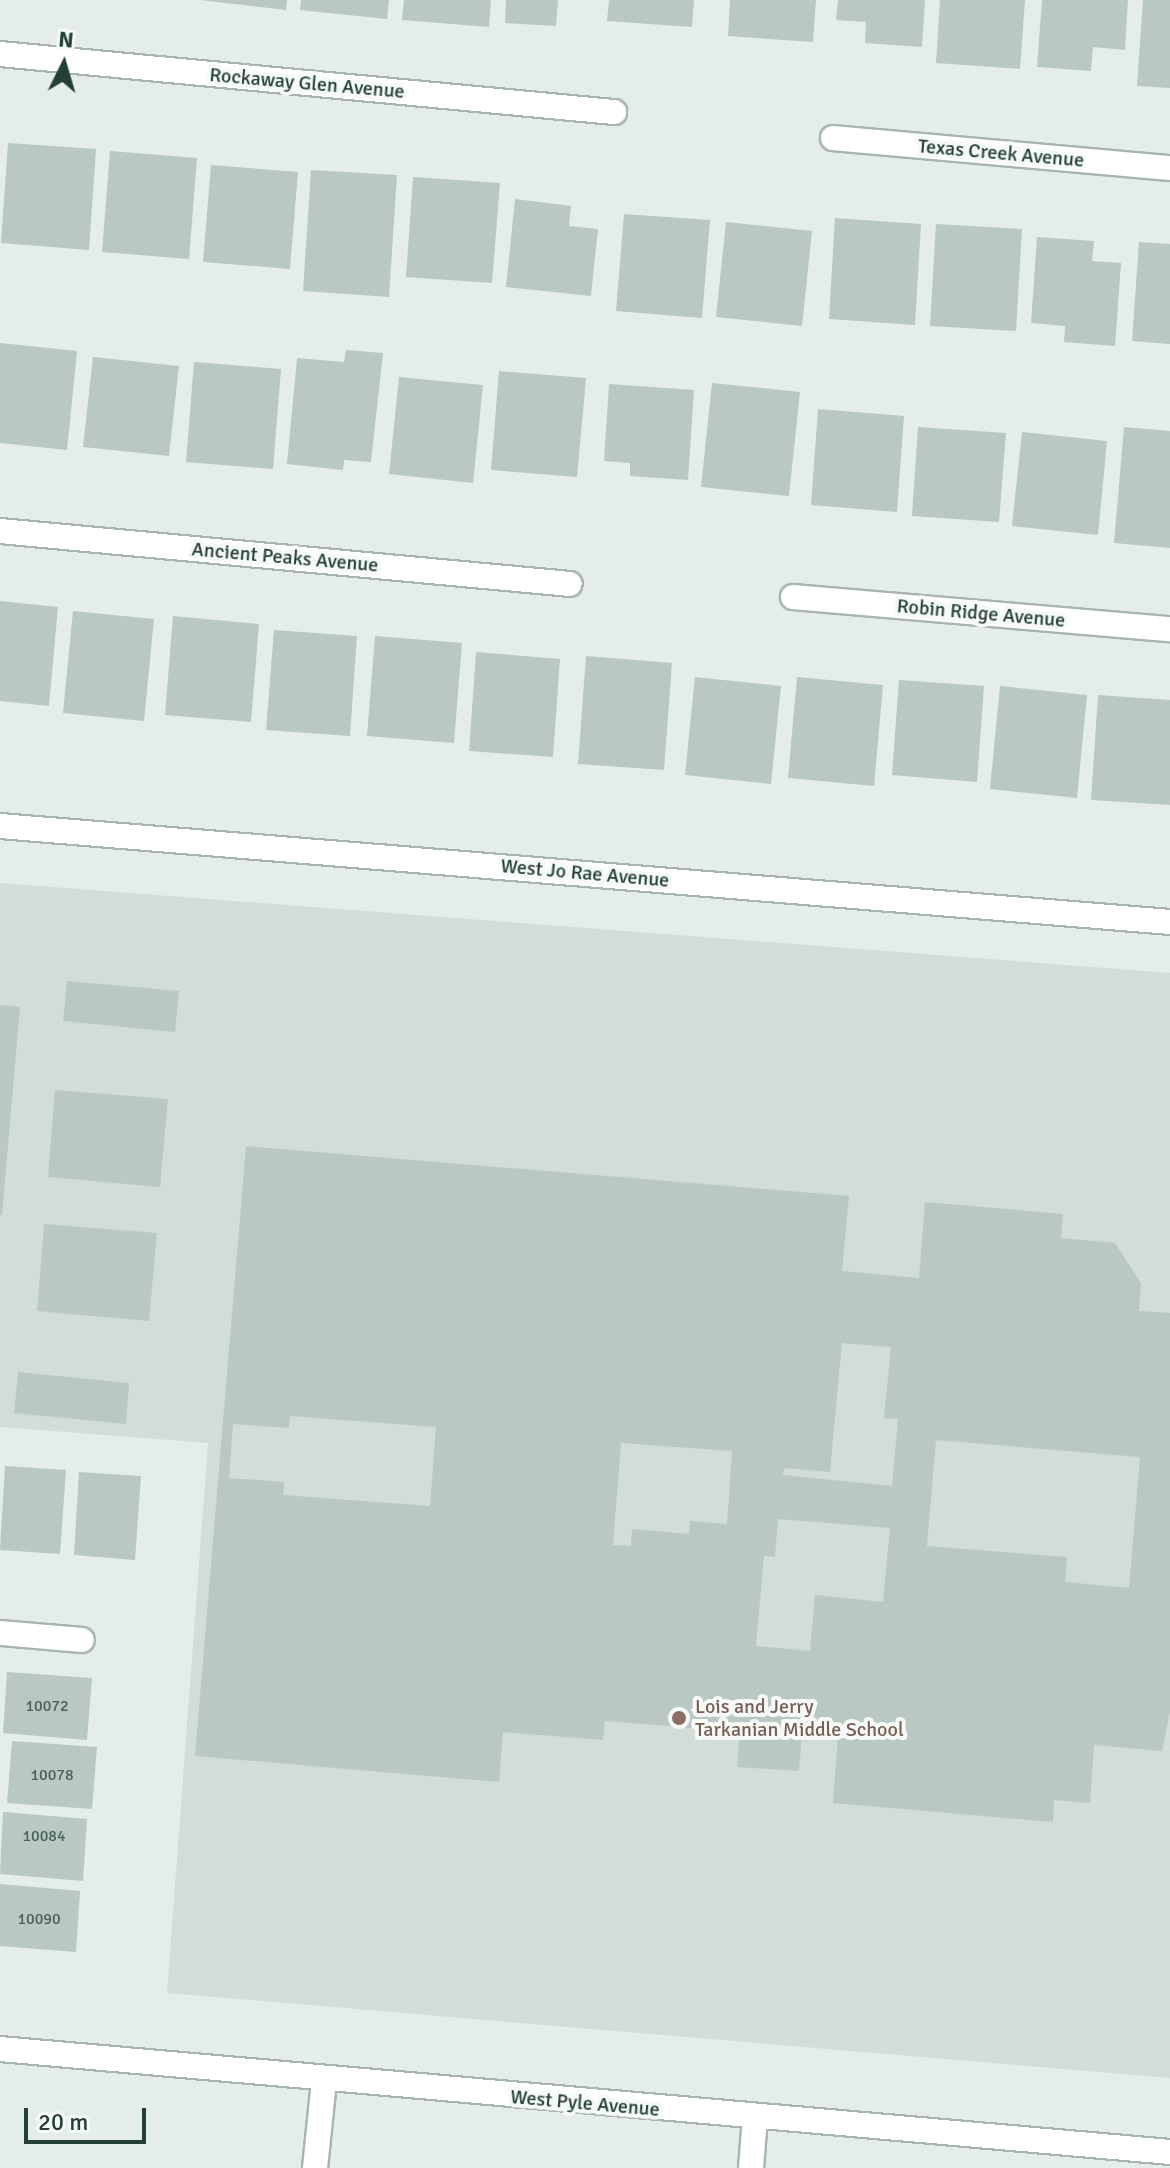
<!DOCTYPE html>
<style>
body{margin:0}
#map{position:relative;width:1170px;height:2168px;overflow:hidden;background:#e4ede9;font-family:Signika,sans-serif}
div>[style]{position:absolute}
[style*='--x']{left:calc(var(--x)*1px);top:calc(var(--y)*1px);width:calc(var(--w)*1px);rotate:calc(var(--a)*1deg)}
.built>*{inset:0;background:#d2ddd8}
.building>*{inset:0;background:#b9c8c2}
.roads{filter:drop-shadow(2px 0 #a7b5b0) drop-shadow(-2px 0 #a7b5b0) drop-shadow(0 2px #a7b5b0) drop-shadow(0 -2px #a7b5b0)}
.minor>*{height:24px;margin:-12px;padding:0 12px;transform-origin:12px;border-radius:12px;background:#fff}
.tertiary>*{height:24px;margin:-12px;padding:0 12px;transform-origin:12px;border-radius:12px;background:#fff}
.dots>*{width:22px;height:22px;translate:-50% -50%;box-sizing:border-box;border:4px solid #f5faf7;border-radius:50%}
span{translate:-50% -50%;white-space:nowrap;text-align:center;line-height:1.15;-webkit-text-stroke:8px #f5faf7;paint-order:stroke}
.number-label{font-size:16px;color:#496159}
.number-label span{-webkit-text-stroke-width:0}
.street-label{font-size:20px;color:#243f36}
.education-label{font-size:20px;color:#785e54}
.left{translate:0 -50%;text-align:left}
.north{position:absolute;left:24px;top:24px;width:80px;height:80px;-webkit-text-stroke:6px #f5faf7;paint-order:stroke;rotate:5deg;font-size:22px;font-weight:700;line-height:32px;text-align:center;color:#243f36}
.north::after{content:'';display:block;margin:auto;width:28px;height:36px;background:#243f36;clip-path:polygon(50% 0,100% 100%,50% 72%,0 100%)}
.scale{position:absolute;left:24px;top:2108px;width:122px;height:36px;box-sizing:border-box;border:4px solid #243f36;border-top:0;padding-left:10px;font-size:24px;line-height:28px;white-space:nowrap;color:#243f36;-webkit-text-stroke:6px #f5faf7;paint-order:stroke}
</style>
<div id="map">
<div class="built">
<div style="clip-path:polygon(0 883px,1170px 973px,1170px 2078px,167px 1993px,208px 1443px,0 1427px)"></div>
</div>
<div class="building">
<div style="clip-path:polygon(200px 0,287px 0,286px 10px)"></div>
<div style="clip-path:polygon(301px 0,389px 0,387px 19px,300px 10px)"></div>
<div style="clip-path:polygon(404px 0,491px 0,489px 27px,402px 20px)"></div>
<div style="clip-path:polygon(506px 0,558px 0,556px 26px,505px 23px)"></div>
<div style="clip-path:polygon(609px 0,694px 0,692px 27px,607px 21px)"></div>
<div style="clip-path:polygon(730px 0,816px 0,813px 42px,728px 36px)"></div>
<div style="clip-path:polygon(838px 0,925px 0,922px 47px,865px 43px,866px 22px,836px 20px)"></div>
<div style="clip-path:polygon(940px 0,1025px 0,1020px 69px,936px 63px)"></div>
<div style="clip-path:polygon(1042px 0,1128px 0,1125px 50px,1093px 47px,1091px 71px,1037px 67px)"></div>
<div style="clip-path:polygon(1143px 0,1170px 0,1170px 88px,1137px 86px)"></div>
<div style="clip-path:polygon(8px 143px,96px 149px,89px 250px,1px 243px)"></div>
<div style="clip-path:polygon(110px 151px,197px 158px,189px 259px,102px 252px)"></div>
<div style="clip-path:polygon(211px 165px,298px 172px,290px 269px,203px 262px)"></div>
<div style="clip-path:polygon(311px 170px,397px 175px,389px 297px,303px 291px)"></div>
<div style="clip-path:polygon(413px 177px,500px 183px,492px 283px,406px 277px)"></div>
<div style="clip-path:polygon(515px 199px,571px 206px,569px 226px,598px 229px,591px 296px,506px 287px)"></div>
<div style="clip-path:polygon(624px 214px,710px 220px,702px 318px,616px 311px)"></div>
<div style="clip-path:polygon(835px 218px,921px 224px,915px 325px,829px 319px)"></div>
<div style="clip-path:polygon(726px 222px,812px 231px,802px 326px,716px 317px)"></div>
<div style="clip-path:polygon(936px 224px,1022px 229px,1016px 331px,930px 326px)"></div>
<div style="clip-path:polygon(1037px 237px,1094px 241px,1092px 261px,1121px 263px,1115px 346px,1064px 342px,1065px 326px,1031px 323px)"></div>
<div style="clip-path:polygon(1139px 242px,1170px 244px,1170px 344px,1132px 341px)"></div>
<div style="clip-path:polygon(0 343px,77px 351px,67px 450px,0 443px)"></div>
<div style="clip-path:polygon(346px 350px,383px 353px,371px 462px,344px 460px,343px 470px,287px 464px,297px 358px,344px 362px)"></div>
<div style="clip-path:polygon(93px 357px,179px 366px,169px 456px,83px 447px)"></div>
<div style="clip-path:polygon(194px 362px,281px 369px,273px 469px,186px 462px)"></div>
<div style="clip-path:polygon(499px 371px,586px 378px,577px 477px,491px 470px)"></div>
<div style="clip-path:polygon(399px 377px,483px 385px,473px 483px,389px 474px)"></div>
<div style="clip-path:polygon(712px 383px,800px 392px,789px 496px,701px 487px)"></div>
<div style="clip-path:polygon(609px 384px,694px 390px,688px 480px,630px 476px,630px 463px,604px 461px)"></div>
<div style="clip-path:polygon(818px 409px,904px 416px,897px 512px,811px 505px)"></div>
<div style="clip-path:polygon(918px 427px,1006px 433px,999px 522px,912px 516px)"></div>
<div style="clip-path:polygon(1124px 427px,1170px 431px,1170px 548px,1114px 543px)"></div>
<div style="clip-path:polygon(1022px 432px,1107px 441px,1098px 535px,1012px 526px)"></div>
<div style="clip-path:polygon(0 601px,58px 607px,49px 706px,0 701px)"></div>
<div style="clip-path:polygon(73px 611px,154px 619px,144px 721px,63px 713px)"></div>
<div style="clip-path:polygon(173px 616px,259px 624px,251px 722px,165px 715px)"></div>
<div style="clip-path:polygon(274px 630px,357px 636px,350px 736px,266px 730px)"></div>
<div style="clip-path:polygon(375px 636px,462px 643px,454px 743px,367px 736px)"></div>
<div style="clip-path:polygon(476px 652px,560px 659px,553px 757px,469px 751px)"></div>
<div style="clip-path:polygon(586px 656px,672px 663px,664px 770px,578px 764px)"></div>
<div style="clip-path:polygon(695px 677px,781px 686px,771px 784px,685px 775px)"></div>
<div style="clip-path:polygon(797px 677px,883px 685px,874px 786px,788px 778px)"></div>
<div style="clip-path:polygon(899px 680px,984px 686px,977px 782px,892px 775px)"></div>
<div style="clip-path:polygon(1000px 686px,1087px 695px,1077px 798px,990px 789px)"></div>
<div style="clip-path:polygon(1098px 695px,1170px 700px,1170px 805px,1091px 800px)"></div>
<div style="clip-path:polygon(67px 981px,179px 991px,175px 1032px,63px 1021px)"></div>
<div style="clip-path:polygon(0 1005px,20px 1007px,2px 1215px,0 1215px)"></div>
<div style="clip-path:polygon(55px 1090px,168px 1099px,160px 1187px,48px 1177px)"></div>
<div style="clip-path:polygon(evenodd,246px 1146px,849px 1196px,842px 1271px,919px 1278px,925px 1202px,1063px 1214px,1061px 1238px,1115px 1243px,1141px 1283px,1139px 1311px,1170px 1313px,1170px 1711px,1162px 1751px,1094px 1745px,1090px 1803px,1054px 1800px,1053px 1822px,833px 1803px,838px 1737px,802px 1734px,799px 1771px,737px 1767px,740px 1732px,605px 1721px,603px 1740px,503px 1732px,499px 1782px,195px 1756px,246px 1146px,842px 1343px,891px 1347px,884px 1418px,898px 1419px,892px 1486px,783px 1475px,784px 1468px,830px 1472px,842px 1343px,246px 1146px,290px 1416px,436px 1427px,430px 1506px,283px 1495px,284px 1482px,229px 1478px,233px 1424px,289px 1428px,290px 1416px,246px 1146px,936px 1440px,1140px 1457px,1129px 1588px,1065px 1582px,1067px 1557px,927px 1546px,936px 1440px,246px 1146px,621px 1443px,732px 1451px,727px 1524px,690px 1521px,689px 1534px,632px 1529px,631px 1546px,613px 1545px,621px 1443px,246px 1146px,778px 1519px,890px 1528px,883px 1602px,815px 1595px,810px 1651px,756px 1646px,764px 1556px,775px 1557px,778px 1519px)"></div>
<div style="clip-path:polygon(44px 1224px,157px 1233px,149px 1321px,37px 1311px)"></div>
<div style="clip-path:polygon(18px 1372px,129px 1383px,126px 1424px,14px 1413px)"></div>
<div style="clip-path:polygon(5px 1466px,66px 1470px,60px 1554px,0 1550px)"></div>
<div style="clip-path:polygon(79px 1472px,141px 1476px,135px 1560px,74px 1555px)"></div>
<div style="clip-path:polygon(7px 1672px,92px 1678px,87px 1740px,3px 1733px)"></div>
<div style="clip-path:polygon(12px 1741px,97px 1747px,92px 1809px,7px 1803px)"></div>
<div style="clip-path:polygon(3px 1812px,87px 1819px,83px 1881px,0 1874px)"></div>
<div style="clip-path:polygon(0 1884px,80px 1891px,76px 1952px,0 1946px)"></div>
</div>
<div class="roads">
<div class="minor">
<div style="--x:0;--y:54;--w:617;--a:5.4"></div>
<div style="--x:833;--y:138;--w:338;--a:5.1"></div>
<div style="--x:0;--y:531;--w:572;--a:5.31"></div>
<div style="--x:793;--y:597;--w:378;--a:4.9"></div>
<div style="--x:0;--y:826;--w:1174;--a:4.69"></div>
<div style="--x:0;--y:1633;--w:82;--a:4.9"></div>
<div style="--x:315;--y:2168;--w:87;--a:-84.1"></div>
<div style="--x:751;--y:2168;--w:51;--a:-85.5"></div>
</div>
<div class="tertiary">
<div style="--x:0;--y:2049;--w:1175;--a:5.03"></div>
</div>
</div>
<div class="dots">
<div style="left:679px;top:1718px;background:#8d6e63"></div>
</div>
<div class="number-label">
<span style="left:47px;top:1706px">10072</span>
<span style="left:52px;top:1775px">10078</span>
<span style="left:44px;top:1836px">10084</span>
<span style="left:39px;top:1919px">10090</span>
</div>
<div class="street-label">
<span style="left:307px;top:83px;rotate:5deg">Rockaway Glen Avenue</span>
<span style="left:1001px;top:153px;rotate:5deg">Texas Creek Avenue</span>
<span style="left:285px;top:557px;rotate:5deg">Ancient Peaks Avenue</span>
<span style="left:981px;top:613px;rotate:5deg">Robin Ridge Avenue</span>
<span style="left:585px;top:873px;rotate:5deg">West Jo Rae Avenue</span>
<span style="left:585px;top:2103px;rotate:5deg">West Pyle Avenue</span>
</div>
<div class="education-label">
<span class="left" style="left:695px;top:1718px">Lois and Jerry<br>Tarkanian Middle School</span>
</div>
<div class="north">N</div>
<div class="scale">20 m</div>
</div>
